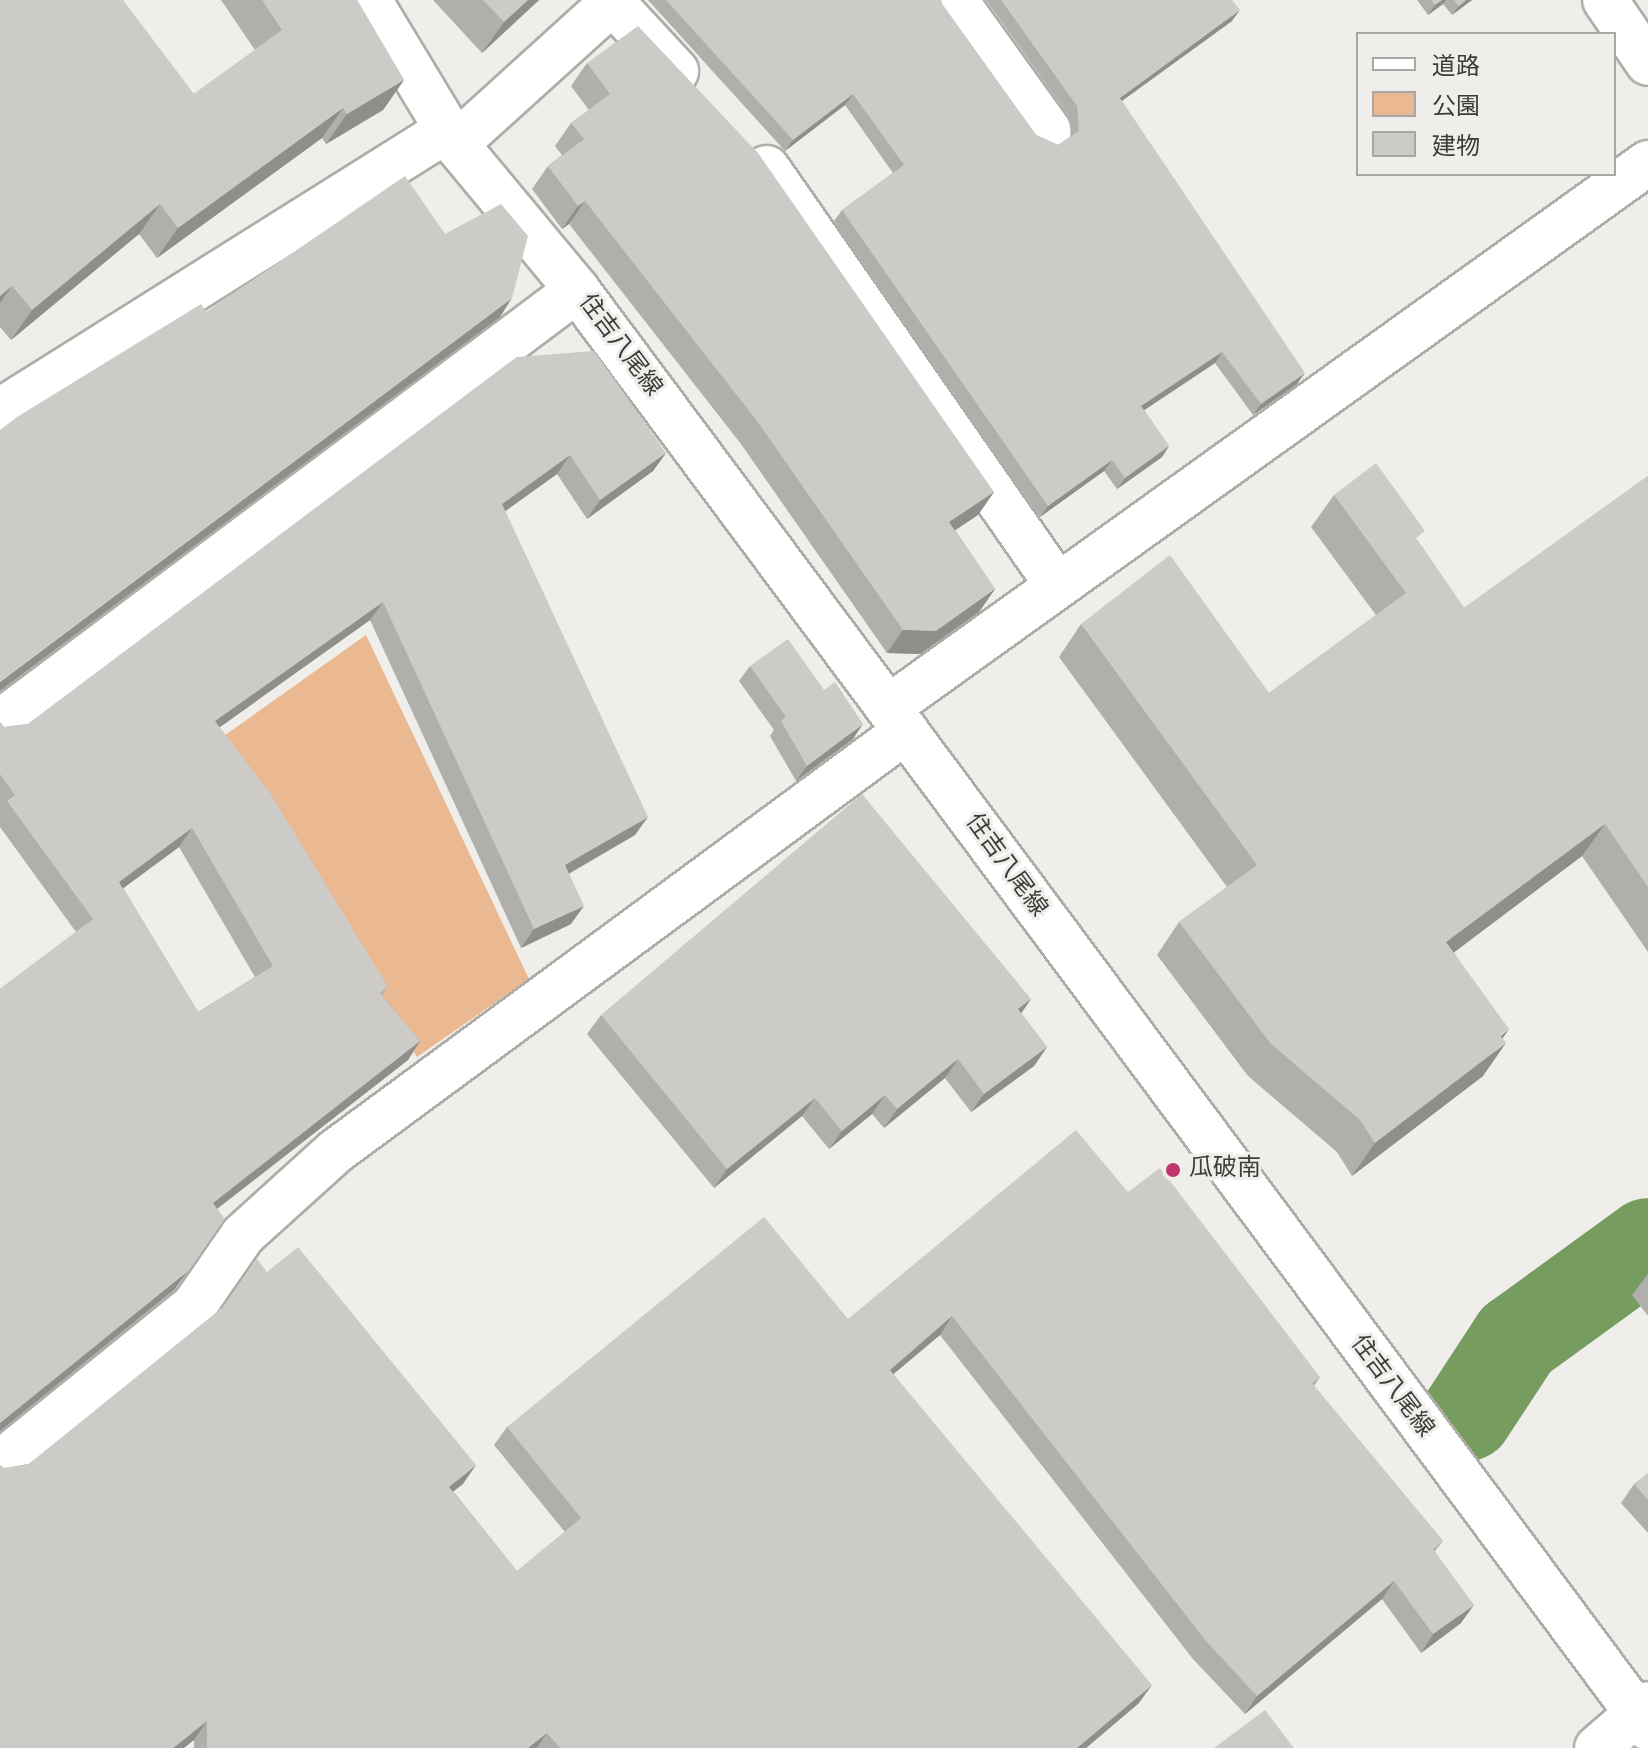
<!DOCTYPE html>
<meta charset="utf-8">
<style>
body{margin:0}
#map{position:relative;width:1648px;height:1748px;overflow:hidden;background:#efeeea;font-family:Overpass,"Noto Sans JP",sans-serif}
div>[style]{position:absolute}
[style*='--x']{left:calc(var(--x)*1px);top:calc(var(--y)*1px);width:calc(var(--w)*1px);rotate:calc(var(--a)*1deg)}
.green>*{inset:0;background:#eab891}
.river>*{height:92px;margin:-46px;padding:0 46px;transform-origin:46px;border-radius:46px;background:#769d5f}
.roads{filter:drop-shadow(2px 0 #aeada8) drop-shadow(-2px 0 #aeada8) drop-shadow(0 2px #aeada8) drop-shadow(0 -2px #aeada8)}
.minor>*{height:44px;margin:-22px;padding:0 22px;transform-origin:22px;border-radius:22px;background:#fff}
.tertiary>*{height:44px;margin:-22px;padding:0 22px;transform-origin:22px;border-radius:22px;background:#fff}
.secondary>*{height:44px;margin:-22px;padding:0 22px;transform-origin:22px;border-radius:22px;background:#fff}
.wall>*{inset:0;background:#b0afab}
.shaded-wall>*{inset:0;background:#908e8b}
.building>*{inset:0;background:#cdcbc7}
.dots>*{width:22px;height:22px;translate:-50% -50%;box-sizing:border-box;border:4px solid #efeeea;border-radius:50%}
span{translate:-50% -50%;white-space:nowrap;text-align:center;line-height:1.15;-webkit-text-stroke:6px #efeeea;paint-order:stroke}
.street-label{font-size:24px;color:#3c3c3a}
.poi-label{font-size:24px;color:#3c3c3a}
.left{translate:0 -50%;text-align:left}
.legend{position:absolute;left:1356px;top:32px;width:260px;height:144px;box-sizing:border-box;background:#efeeea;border:2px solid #a7a7a4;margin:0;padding:10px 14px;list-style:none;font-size:24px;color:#3c3c3a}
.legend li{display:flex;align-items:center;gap:16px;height:40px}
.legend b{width:40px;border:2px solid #a7a7a4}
</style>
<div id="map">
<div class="green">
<div style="clip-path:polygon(366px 635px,529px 979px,417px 1057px,221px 738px)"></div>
</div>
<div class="river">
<div style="--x:1467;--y:1415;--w:90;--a:-56.8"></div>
<div style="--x:1516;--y:1340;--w:163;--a:-36"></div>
</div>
<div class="roads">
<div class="minor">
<div style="--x:955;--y:0;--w:161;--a:54.3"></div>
<div style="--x:613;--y:3;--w:93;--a:47.2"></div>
<div style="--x:456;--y:144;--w:215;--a:-42.2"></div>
<div style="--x:767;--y:168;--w:509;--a:55.16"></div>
<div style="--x:0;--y:411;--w:528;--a:-32.15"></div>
<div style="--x:0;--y:722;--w:721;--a:-36.82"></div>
<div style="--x:0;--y:1463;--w:250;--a:-39"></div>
<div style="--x:194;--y:1306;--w:86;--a:-55.4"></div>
<div style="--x:243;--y:1235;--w:125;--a:-42.1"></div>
<div style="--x:336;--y:1151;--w:708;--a:-36.38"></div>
<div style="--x:1597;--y:1748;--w:67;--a:-40.8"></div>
</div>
<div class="tertiary">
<div style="--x:1605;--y:0;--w:76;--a:55.7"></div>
<div style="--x:889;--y:707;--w:934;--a:-35.63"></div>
</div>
<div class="secondary">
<div style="--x:369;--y:0;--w:168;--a:58.9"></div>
<div style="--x:456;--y:144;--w:190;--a:50.3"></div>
<div style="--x:577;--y:290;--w:1793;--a:53.32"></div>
</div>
</div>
<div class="wall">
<div style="clip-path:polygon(0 0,194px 94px,255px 50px,221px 0,357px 0,404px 80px,383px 110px,326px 144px,322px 138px,157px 258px,139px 234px,11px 340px,0 327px)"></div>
<div style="clip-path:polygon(433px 0,539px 0,482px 53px)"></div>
<div style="clip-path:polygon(648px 0,941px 0,942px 4px,1036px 135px,1058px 145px,1071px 136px,1069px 116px,986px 0,1232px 0,1232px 21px,1122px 101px,1297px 384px,1253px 415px,1215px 363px,1144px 410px,1169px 446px,1162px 457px,1117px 489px,1104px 471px,1040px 517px,834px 221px,842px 210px,893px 173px,845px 105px,785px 151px)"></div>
<div style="clip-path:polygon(1417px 0,1472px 0,1452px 15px,1443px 4px,1428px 15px)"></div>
<div style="clip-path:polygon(587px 63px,994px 492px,978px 515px,955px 530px,995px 589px,979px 612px,920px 654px,887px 653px,741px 444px,569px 224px,562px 229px,532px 189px,548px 166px,562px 155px,555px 146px,571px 123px,589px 110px,571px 86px)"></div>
<div style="clip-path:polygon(evenodd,517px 357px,666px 453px,653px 471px,587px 519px,557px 474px,505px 511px,635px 835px,569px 874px,571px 924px,521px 948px,370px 620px,219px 727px,388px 987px,382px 995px,420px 1041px,408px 1060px,217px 1209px,175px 1289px,0 1431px,0 989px,76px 932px,0 827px,0 722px,4px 727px,28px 724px,517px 357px,179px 847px,255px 977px,198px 1012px,123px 888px,179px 847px)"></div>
<div style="clip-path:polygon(1648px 476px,1648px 952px,1582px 856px,1454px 952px,1503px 1039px,1483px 1076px,1352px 1176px,1337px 1152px,1248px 1076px,1157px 955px,1179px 922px,1227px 887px,1059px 657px,1081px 624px,1269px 693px,1376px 615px,1311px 527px,1334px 495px,1418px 541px,1464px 608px)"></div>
<div style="clip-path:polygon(750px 666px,824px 690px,853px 739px,796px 781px,770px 736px,774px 730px,739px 681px)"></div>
<div style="clip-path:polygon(1031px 999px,1021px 1013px,1047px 1047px,1034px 1066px,971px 1112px,945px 1078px,884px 1128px,872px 1114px,829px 1149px,802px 1116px,714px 1188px,587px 1034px,601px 1015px)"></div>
<div style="clip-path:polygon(1128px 1192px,1320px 1377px,1314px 1386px,1443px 1541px,1435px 1551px,1461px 1623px,1421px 1653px,1382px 1599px,1245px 1714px,1193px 1659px,940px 1335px,893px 1374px,1139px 1703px,1086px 1748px,194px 1748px,194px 1740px,5px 1468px,29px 1464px,267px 1272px,463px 1484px,453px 1491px,517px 1571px,565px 1532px,494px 1445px,507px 1427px,848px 1319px)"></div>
<div style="clip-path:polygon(1648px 1274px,1648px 1316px,1632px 1295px)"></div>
<div style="clip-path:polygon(1648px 1473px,1648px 1533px,1621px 1503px,1634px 1484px)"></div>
</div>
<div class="shaded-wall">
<div style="clip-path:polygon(528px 0,539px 0,482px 53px,504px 22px)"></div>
<div style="clip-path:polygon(1442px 0,1446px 0,1443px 4px,1428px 15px,1435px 5px)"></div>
<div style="clip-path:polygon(1466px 0,1472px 0,1452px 15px,1459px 6px)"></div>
<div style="clip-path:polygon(1240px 10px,1232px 21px,1112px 108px,1120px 98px)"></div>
<div style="clip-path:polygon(404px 80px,383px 110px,326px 144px,347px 114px)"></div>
<div style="clip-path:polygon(853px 94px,845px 105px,785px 151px,793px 140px)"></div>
<div style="clip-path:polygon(343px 108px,322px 138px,157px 258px,178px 228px)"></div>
<div style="clip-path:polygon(585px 201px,569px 224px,562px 229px,578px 206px)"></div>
<div style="clip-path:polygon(160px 204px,139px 234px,11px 340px,32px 310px)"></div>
<div style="clip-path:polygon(12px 286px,0 303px,0 296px)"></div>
<div style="clip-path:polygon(512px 298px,500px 317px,0 691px,0 682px)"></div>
<div style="clip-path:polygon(1222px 352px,1215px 363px,1134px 417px,1141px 406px)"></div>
<div style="clip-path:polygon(1305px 373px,1297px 384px,1253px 415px,1261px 404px)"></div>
<div style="clip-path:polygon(1169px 446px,1162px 457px,1117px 489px,1125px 478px)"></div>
<div style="clip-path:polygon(666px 453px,653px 471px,587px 519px,600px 500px)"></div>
<div style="clip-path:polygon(570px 455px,557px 474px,489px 523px,502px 504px)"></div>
<div style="clip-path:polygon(1112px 460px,1104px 471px,1040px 517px,1048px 506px)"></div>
<div style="clip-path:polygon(994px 492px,978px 515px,933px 545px,949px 522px)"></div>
<div style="clip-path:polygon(995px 589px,979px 612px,920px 654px,887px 653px,903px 630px)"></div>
<div style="clip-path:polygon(383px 602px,370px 620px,202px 740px,215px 721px)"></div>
<div style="clip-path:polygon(863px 724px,853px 739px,796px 781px,807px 766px)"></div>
<div style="clip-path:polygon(648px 817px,635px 835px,552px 883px,565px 865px)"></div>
<div style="clip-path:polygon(1605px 824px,1582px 856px,1424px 975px,1446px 942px)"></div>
<div style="clip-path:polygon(192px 828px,179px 847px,106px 901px,119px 882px)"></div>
<div style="clip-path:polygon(584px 906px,571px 924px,521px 948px,534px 929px)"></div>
<div style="clip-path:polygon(1031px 999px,1018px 1018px,1018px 1009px)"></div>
<div style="clip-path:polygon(1509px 1029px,1492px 1054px,1506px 1043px,1483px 1076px,1352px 1176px,1375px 1143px)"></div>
<div style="clip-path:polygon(420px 1041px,408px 1060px,200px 1222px,213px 1203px)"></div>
<div style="clip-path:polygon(1047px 1047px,1034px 1066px,971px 1112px,984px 1094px)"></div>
<div style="clip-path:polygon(958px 1059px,945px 1078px,884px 1128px,897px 1109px)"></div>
<div style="clip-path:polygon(885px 1095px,872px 1114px,829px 1149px,842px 1131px)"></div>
<div style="clip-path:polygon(815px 1098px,802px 1116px,714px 1188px,727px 1169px)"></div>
<div style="clip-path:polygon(188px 1271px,175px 1289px,0 1431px,0 1423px)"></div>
<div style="clip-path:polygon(952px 1316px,940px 1335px,877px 1388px,890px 1370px)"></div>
<div style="clip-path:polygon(476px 1465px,463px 1484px,436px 1505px,449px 1487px)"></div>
<div style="clip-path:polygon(1394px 1581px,1382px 1599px,1245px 1714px,1257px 1696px)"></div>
<div style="clip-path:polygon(1474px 1605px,1461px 1623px,1421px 1653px,1433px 1634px)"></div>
<div style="clip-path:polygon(1152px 1685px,1139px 1703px,1086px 1748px,1077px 1748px)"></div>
<div style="clip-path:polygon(207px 1721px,194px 1740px,184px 1748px,173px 1748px)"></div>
<div style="clip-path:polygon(547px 1733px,537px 1748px,528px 1748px)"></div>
</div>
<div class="building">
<div style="clip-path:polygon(0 0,123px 0,194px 94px,282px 30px,262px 0,357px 0,404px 80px,347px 114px,343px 108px,178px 228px,160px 204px,32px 310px,12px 286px,0 296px)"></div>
<div style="clip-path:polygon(483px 0,528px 0,504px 22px)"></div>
<div style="clip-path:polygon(666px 0,941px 0,942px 4px,1036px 135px,1058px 145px,1079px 131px,1077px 106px,1001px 0,1232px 0,1240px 10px,1120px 98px,1305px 373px,1261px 404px,1222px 352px,1141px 406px,1169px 446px,1125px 478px,1112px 460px,1048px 506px,842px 210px,904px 165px,853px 94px,793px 140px)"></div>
<div style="clip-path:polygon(1431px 0,1442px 0,1435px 5px)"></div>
<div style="clip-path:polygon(1454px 0,1466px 0,1459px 6px)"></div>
<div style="clip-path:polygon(638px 26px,758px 153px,994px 492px,949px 522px,995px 589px,936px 631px,903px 630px,757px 421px,585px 201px,578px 206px,548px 166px,584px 139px,571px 123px,610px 94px,587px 63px)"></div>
<div style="clip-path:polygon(405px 176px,445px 234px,501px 204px,528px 236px,512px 298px,0 682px,0 430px,17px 417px,201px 304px,206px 312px)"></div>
<div style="clip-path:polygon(evenodd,594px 351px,666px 453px,600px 500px,570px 455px,502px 504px,648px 817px,565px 865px,584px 906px,534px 929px,383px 602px,215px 721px,270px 793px,388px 987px,380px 993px,420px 1041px,213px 1203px,224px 1218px,188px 1271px,0 1423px,0 989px,93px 919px,7px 801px,15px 795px,0 774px,0 722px,4px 727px,28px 724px,517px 357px,594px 351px,192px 828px,273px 966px,198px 1012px,119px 882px,192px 828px)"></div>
<div style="clip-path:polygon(1376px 463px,1425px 531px,1416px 538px,1464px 608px,1648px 476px,1648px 887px,1605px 824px,1446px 942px,1509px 1029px,1500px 1035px,1506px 1043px,1375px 1143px,1360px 1120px,1271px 1044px,1179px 922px,1257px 865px,1081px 624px,1170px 555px,1269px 693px,1406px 593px,1334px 495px)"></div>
<div style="clip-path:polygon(788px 639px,824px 690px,835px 682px,863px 724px,807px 766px,781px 721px,786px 717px,750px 666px)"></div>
<div style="clip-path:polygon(862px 794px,1031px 999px,1018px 1009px,1047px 1047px,984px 1094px,958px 1059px,897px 1109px,885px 1095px,842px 1131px,815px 1098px,727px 1169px,601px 1015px)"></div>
<div style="clip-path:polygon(1076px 1130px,1128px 1192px,1160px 1168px,1320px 1377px,1312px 1383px,1443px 1541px,1433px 1549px,1474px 1605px,1433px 1634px,1394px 1581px,1257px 1696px,1206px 1641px,952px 1316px,890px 1370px,1152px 1685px,1077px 1748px,560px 1748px,547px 1733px,528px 1748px,207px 1748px,207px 1721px,173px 1748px,0 1748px,0 1465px,5px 1468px,29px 1464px,223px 1307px,257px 1259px,267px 1272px,298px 1247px,476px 1465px,449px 1487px,517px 1571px,581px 1518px,507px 1427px,764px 1217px,848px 1319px)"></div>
<div style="clip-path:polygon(1648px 1473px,1648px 1500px,1634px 1484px)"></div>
<div style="clip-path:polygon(1265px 1710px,1294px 1748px,1214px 1748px)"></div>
</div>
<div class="dots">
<div style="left:1173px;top:1170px;background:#c1356b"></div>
</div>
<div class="street-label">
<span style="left:619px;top:346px;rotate:53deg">住吉八尾線</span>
<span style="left:1005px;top:866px;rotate:54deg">住吉八尾線</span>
<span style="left:1391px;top:1387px;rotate:53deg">住吉八尾線</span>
</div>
<div class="poi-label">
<span class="left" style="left:1189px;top:1170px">瓜破南</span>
</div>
<ul class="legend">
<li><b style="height:10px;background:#fff"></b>道路</li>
<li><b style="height:22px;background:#eab891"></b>公園</li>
<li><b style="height:22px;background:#cdcbc7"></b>建物</li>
</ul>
</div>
